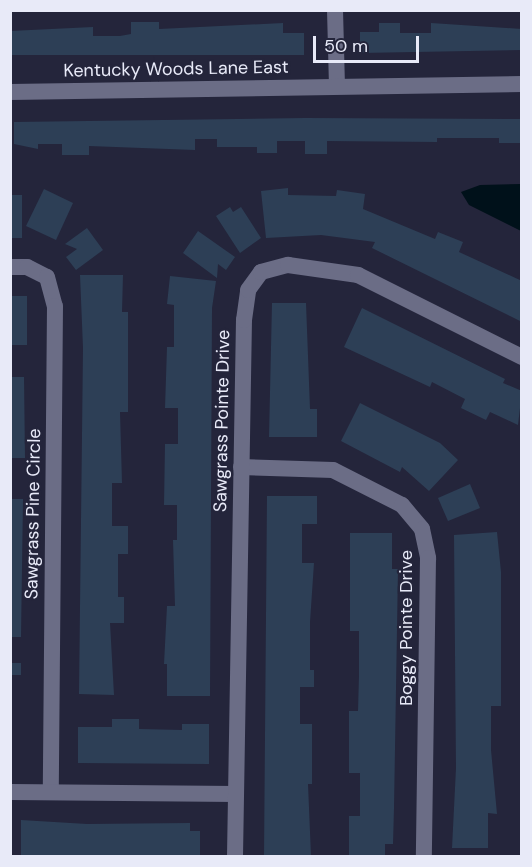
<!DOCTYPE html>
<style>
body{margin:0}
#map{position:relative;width:532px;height:867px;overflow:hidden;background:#24253b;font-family:"DM Sans",sans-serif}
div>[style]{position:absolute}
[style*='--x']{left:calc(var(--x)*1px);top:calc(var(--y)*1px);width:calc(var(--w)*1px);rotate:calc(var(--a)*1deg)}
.water>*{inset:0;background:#00111a}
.building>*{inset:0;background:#2d3f56}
.minor>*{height:16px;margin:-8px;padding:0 8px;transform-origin:8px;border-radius:8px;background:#6b6d86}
span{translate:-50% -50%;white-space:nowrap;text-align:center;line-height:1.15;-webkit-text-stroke:4.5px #24253b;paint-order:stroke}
.street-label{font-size:18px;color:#e8eaf8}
.frame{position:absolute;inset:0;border:12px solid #e8eaf8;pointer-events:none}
.scale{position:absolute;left:313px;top:36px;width:106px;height:27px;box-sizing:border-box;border:3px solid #e8eaf8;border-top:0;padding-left:8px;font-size:18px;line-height:21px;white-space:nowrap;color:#e8eaf8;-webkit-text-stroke:4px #24253b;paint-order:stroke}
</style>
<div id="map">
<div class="water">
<div style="clip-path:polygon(521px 184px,521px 231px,469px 205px,461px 192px,480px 185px)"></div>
</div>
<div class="building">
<div style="clip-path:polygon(131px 22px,159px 22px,159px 29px,283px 23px,283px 33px,304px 33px,304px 55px,10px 55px,10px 31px,93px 27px,93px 36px,120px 36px,131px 34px)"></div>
<div style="clip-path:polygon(379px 23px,400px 23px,400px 33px,431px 33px,431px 23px,522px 29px,522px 50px,360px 53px,360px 32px,379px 32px)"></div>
<div style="clip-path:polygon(305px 118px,522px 119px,522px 143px,499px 143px,499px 138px,437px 138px,437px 142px,327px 141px,327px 154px,305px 154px,305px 141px,277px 141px,277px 153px,257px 153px,257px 147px,217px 147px,217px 139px,195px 139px,195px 150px,89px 146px,89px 155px,62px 155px,62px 144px,38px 144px,38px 149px,14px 144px,14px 122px)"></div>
<div style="clip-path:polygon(288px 188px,288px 195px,336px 196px,337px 190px,365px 194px,363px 209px,435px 239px,438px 232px,463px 242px,459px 252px,522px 281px,522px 322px,372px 248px,375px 242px,321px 235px,266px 238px,261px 191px)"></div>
<div style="clip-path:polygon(44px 189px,73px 203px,56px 240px,26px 226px)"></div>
<div style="clip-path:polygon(10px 195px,22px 195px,22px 238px,10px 238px)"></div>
<div style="clip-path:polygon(230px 207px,233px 212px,241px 207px,261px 238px,240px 253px,216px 216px)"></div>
<div style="clip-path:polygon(87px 228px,103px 250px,76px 270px,66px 257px,77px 249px,65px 244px)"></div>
<div style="clip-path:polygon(198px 231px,235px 257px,226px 270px,218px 264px,217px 278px,183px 253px)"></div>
<div style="clip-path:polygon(80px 275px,123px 275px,122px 312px,128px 312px,128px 412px,120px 412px,122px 483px,112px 483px,112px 526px,128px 526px,128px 554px,118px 554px,118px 597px,124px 597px,124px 623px,110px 623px,114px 695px,79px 694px,83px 348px)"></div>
<div style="clip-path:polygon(170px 276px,216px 281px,212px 308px,210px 696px,167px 696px,167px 664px,164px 664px,167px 606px,175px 606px,173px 540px,177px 540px,177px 505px,164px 505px,165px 444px,178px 444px,178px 408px,165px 408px,167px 347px,174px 347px,174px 305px,167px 304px)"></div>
<div style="clip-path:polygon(10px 296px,27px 296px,27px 345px,10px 345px)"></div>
<div style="clip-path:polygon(272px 303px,306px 303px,310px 409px,317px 409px,317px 437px,269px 437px)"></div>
<div style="clip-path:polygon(362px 308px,505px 379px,503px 383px,522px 391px,518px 425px,490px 412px,486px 420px,461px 408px,465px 399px,432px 382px,430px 387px,344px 347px)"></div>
<div style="clip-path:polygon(10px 377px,24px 377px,25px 458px,10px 458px)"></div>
<div style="clip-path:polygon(360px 403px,440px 443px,458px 460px,429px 491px,402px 467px,400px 472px,341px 441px)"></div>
<div style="clip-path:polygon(470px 484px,480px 508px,448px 521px,438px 498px)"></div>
<div style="clip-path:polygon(267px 496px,317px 496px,317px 524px,302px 524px,302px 563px,314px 563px,310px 622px,310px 670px,314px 670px,314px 687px,300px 687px,300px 724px,312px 724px,312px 784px,308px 784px,311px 856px,264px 856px)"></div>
<div style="clip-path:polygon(10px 499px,23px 499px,21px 637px,10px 637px)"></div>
<div style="clip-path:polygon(497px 532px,501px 572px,501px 706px,491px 706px,491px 750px,497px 814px,488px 813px,488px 848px,452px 848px,456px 768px,454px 535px)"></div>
<div style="clip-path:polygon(350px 533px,392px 533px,392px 569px,398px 569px,394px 808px,393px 844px,385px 844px,385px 856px,349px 856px,349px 816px,360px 816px,360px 773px,349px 773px,349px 711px,358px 711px,359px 675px,359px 631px,350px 631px)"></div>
<div style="clip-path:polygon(10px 663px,21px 663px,21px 675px,10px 675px)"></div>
<div style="clip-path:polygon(112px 719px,139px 719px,139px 729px,182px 730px,182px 724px,209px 724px,209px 764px,78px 763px,78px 727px,112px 727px)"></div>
<div style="clip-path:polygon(21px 820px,87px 824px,190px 823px,190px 831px,200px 831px,200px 856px,21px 856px)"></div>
</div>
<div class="minor">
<div style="--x:335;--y:10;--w:76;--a:88.5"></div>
<div style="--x:10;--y:92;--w:512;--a:-0.9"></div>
<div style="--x:10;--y:267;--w:17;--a:0"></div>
<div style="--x:27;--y:267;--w:22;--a:27"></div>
<div style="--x:47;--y:277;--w:30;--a:75"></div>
<div style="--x:55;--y:306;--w:486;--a:90.5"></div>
<div style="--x:241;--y:467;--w:92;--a:1.9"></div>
<div style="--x:333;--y:470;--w:77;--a:26.9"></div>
<div style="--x:402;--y:505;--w:31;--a:50"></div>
<div style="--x:422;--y:529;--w:30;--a:78"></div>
<div style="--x:428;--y:558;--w:298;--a:90.8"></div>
<div style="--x:10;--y:792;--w:226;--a:0.5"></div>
<div style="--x:235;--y:856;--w:536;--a:-89.04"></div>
<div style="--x:244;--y:320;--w:30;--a:-82"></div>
<div style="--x:248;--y:290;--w:22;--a:-54"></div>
<div style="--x:261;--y:272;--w:28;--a:-15"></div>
<div style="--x:288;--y:265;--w:71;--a:8.1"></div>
<div style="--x:358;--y:275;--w:183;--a:26.6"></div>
</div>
<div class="street-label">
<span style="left:176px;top:69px;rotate:-1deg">Kentucky Woods Lane East</span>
<span style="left:222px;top:421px;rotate:-89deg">Sawgrass Pointe Drive</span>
<span style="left:33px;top:514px;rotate:-89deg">Sawgrass Pine Circle</span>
<span style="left:406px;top:628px;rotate:-90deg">Boggy Pointe Drive</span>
</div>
<div class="frame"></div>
<div class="scale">50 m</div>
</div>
